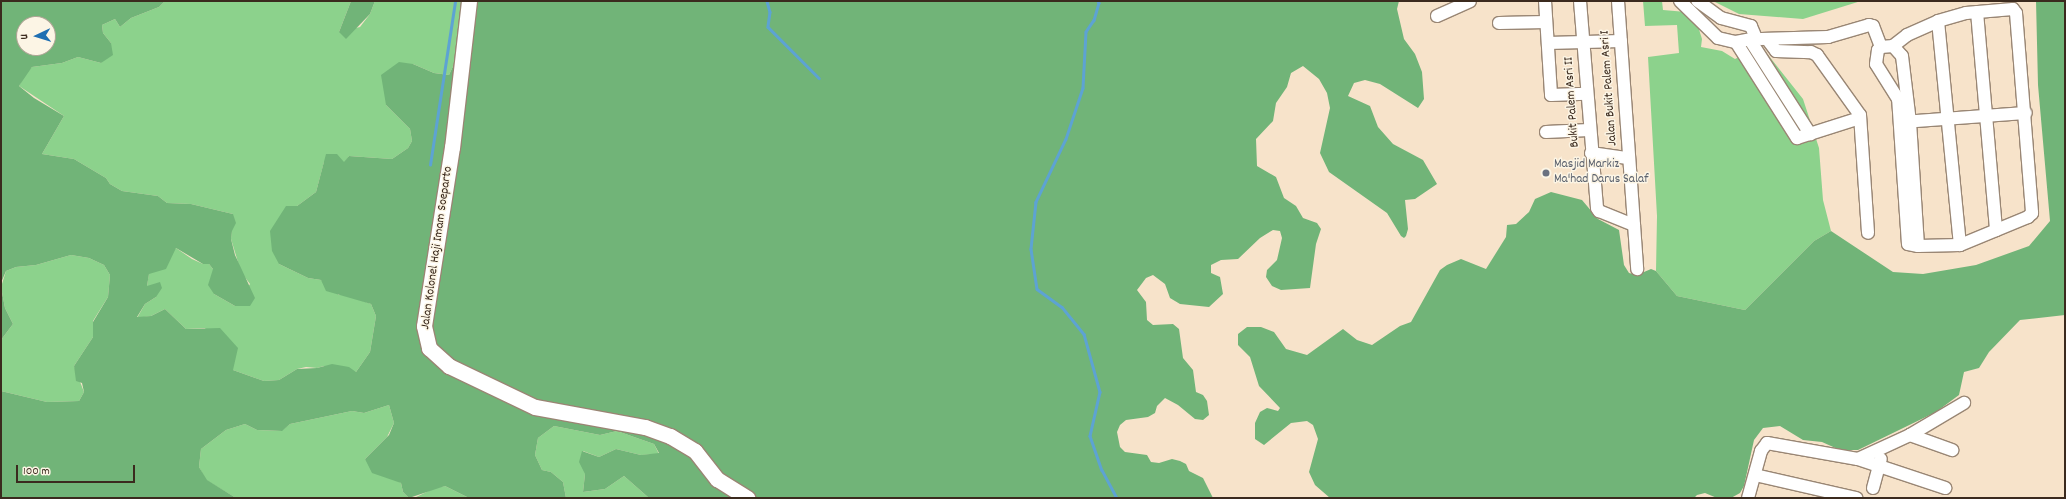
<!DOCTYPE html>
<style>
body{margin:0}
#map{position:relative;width:2066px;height:499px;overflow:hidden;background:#f7e3ca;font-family:Dekko,sans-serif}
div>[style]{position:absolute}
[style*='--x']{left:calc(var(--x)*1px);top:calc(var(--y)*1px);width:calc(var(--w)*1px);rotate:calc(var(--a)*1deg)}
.green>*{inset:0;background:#8cd28c}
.forest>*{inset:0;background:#71b478}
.stream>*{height:2.5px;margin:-1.25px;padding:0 1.25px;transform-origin:1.25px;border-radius:1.25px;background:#5da3d3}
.roads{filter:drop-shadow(1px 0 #998674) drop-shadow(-1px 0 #998674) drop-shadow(0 1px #998674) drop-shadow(0 -1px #998674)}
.minor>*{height:12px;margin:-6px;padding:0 6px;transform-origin:6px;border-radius:6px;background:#fff}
.major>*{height:15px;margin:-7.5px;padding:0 7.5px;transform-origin:7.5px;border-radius:7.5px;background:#fff}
.dots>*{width:11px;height:11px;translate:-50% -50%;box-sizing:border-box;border:2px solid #fcf5e5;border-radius:50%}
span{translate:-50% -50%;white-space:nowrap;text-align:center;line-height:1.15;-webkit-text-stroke:3px #fcf5e5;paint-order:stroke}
.street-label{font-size:13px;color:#3b2a1e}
.worship-label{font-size:13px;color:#5b616d}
.left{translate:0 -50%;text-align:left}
.frame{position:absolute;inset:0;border:2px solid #3b2a1e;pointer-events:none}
.north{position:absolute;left:16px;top:16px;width:40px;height:40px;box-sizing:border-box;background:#fcf5e5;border:1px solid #afa495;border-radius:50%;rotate:266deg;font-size:11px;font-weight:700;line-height:16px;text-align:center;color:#3b2a1e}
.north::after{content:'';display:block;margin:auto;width:14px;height:18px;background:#1f6fb2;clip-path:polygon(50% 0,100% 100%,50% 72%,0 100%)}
.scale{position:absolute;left:16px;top:465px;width:119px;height:18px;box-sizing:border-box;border:2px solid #3b2a1e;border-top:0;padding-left:5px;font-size:12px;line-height:14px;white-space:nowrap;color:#3b2a1e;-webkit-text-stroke:3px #fcf5e5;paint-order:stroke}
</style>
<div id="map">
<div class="green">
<div style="clip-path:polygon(165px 1px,351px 1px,339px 32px,360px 27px,370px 14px,375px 1px,461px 1px,454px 64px,449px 75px,434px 73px,413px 64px,386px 105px,410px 129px,412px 141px,408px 148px,392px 159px,349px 156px,345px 162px,324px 162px,316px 192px,297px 206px,279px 264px,308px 278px,321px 280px,339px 295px,347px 295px,371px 304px,376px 316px,370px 352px,356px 372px,324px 366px,317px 368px,306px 367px,297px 369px,279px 380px,264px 381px,233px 370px,205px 328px,186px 329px,165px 309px,151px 316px,137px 318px,145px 304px,156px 297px,147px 286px,149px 273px,176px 248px,192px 259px,203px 264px,209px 264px,213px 269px,214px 294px,235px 306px,250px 284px,241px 272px,231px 239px,233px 214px,191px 204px,167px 203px,158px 196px,122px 191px,110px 184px,106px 178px,74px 159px,42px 154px,64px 116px,19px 86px,26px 73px,32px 67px,62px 63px,78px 57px,101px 63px,111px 43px,103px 33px,102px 25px,115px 19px,120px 27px,131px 18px,159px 7px)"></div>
<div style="clip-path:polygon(1643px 1px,1662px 1px,1663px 10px,1686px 12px,1697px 23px,1702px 39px,1701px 47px,1722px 51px,1735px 59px,1761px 46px,1803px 99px,1819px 148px,1823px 200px,1831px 231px,1814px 241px,1745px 310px,1677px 296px,1656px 271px,1657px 216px,1648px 57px,1679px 53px,1677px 25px,1645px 26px)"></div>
<div style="clip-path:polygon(1713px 1px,1861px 1px,1803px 19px,1739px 14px)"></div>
<div style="clip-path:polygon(71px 255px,89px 258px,104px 265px,110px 275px,108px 297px,93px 321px,93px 337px,74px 366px,84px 392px,79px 401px,47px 402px,1px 391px,1px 340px,13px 324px,5px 308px,1px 287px,6px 271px,16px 267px,36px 265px)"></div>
<div style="clip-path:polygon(389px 405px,394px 423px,387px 437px,365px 459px,401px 483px,403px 492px,409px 498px,236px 498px,206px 480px,199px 467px,201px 449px,226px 430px,245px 424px,257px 430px,281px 431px,290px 424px,352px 411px,364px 413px)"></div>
<div style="clip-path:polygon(554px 426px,600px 435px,617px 431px,654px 444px,659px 454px,641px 455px,616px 449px,599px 457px,583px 451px,585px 474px,583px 492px,605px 489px,624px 476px,649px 498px,566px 498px,563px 482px,551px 472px,542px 470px,535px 455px,538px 438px)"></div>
<div style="clip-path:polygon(445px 486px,469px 498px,414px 498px,435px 488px)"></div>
</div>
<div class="forest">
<div style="clip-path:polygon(evenodd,1px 1px,165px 1px,159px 7px,131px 18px,120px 27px,115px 19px,102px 25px,103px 33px,111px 43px,113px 55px,101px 63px,78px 57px,62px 63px,32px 67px,19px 86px,34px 98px,64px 116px,42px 154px,74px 159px,106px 178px,110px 184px,122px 191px,158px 196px,167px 203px,191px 204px,233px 214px,236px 223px,232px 231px,231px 239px,235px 255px,255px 298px,250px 306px,235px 306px,214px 294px,208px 285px,213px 269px,209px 264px,203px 264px,176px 248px,166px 269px,149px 274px,147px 286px,160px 282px,162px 288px,156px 297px,145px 304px,137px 317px,151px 316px,165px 309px,186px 329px,220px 328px,238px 348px,233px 370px,264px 381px,279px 380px,297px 369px,317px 368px,332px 364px,349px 367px,356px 372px,370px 352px,376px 316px,371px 304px,326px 291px,321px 280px,308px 278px,279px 264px,272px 251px,270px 231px,286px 206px,297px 206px,316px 192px,326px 154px,337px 154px,344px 162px,349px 156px,392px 159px,408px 148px,412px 141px,410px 129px,386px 105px,381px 75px,399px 62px,413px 64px,434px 73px,449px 75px,454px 64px,461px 1px,1399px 1px,1397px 9px,1404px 39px,1415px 54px,1422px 72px,1424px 99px,1418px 108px,1380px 84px,1365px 80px,1354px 83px,1348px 96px,1370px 106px,1378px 127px,1393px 144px,1423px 160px,1437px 184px,1415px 199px,1405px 200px,1408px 229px,1406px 236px,1404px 238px,1401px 236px,1387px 213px,1329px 172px,1320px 153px,1330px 108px,1327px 93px,1319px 79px,1303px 66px,1291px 73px,1287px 87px,1276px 103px,1273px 121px,1256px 139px,1257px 166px,1276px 177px,1284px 198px,1296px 206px,1303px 218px,1317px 223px,1321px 229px,1316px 244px,1310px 288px,1281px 290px,1272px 286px,1266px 277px,1267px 270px,1277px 260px,1282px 238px,1280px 231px,1273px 230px,1260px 238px,1238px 259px,1221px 260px,1211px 265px,1211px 273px,1220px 277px,1223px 294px,1209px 307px,1180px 304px,1170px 298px,1165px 284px,1153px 275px,1146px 278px,1137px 290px,1146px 302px,1147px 320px,1153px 325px,1173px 324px,1179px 329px,1183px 358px,1193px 370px,1196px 392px,1203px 395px,1207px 401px,1209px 415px,1203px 420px,1195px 419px,1178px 405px,1165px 398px,1157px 406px,1155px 413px,1148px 417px,1126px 420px,1120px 425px,1117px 432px,1120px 447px,1125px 452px,1147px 455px,1151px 462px,1159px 463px,1172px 459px,1180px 461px,1186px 464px,1189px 471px,1203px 478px,1213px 498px,649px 498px,624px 476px,605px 489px,583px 492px,585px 474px,579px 462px,582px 451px,599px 457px,616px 449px,641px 455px,659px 453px,654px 444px,617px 431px,600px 435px,554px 426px,538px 438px,535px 455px,542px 470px,551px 472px,563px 482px,566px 498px,469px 498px,445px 486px,409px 498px,403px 492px,401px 483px,372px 473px,365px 459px,389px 435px,394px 423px,389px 405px,364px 413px,352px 411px,290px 424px,282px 431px,257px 430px,245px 424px,226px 430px,201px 449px,199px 467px,207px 480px,236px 498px,1px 498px,1px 391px,47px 402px,79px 401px,84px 392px,82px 383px,76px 381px,74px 366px,93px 337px,93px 322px,108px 297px,110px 275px,104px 265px,89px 258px,71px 255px,36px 265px,16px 267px,6px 271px,1px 283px,1px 1px,24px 24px,48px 24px,48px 48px,24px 48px,24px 24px)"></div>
<div style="clip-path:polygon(351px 1px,375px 1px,370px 14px,346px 39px,339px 32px)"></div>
<div style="clip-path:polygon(2036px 1px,2065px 1px,2065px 315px,2020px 320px,1989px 352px,1979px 368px,1964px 372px,1959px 395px,1936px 412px,1858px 450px,1840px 450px,1822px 442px,1803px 440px,1780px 426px,1763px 428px,1754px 440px,1744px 486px,1740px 493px,1731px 498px,1717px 498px,1705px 493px,1697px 495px,1694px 498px,1330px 498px,1315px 485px,1309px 472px,1318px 439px,1313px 425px,1307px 421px,1291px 423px,1264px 445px,1255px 439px,1255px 423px,1260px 412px,1267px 408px,1278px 411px,1280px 408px,1259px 386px,1250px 357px,1238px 345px,1238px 334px,1247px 327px,1261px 327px,1274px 332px,1286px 349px,1307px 355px,1343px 329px,1357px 340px,1372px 345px,1400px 326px,1411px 322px,1440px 270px,1447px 265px,1461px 259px,1486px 269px,1506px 237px,1507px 225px,1516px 224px,1529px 212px,1535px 199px,1551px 192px,1582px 200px,1598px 219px,1619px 230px,1624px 265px,1629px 273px,1637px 275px,1651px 269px,1656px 271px,1677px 296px,1745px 310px,1814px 241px,1831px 231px,1893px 272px,1923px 274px,1976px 265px,2029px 246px,2050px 221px,2038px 85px)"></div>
<div style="clip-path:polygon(1px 287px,5px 308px,13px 324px,1px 340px)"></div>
</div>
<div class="stream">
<div style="--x:767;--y:1;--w:11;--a:75"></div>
<div style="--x:770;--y:12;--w:15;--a:98"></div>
<div style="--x:768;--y:27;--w:72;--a:45"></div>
<div style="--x:1098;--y:1;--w:2;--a:63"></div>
<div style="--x:1099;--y:3;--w:18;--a:106"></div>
<div style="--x:1094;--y:20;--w:14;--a:124"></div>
<div style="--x:1086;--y:32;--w:56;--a:93.1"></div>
<div style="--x:1083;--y:88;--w:54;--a:108.4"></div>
<div style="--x:1066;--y:139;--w:70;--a:115.5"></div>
<div style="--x:1036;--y:202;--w:47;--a:96.1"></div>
<div style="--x:1031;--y:249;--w:40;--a:81.5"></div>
<div style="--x:1037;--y:289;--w:31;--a:36"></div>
<div style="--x:1062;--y:307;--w:35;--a:51"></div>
<div style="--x:1084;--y:334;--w:60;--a:74.6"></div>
<div style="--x:1100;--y:392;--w:45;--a:102.8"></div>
<div style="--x:1090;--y:436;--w:36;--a:71"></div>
<div style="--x:1102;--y:470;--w:32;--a:62"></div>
<div style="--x:430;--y:165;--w:166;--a:-81.3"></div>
</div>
<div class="roads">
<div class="minor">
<div style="--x:1545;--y:1;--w:94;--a:86.3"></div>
<div style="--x:1551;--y:95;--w:35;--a:-2"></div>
<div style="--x:1580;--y:1;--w:208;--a:85.3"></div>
<div style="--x:1597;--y:208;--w:4;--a:56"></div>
<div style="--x:1599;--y:211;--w:38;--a:22"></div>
<div style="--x:1618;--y:1;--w:269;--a:85.9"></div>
<div style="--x:1680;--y:1;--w:53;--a:44.2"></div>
<div style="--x:1718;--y:38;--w:18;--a:13"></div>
<div style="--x:1736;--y:42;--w:20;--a:-11"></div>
<div style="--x:1756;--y:38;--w:13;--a:-113"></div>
<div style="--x:1751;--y:26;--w:31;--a:-165"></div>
<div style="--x:1721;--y:18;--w:29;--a:-144"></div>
<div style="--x:1977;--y:12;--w:219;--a:85"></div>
<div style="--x:1437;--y:16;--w:36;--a:-24"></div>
<div style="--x:1938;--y:21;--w:225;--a:84.4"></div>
<div style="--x:1499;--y:23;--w:47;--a:-1.2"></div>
<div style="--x:1761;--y:39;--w:67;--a:-1.7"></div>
<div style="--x:1828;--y:37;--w:43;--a:-16.3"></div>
<div style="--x:1869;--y:25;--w:4;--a:14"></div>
<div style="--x:1873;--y:26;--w:22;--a:69"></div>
<div style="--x:1767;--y:39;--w:15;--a:53"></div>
<div style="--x:1776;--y:51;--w:35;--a:2"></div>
<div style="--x:1811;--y:52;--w:7;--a:27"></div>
<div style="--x:1817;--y:55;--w:74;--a:54.4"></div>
<div style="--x:1860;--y:115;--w:118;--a:86.1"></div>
<div style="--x:1750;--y:40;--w:112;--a:57.4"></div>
<div style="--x:1736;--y:42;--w:114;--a:57.6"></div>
<div style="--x:1797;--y:138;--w:66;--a:-17.6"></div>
<div style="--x:1548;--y:43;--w:73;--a:-1.6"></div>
<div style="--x:1893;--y:46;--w:18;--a:-38"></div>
<div style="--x:1907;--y:35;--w:34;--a:-24"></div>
<div style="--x:1938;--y:21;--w:29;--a:-16"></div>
<div style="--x:1966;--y:13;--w:47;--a:-4.9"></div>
<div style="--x:2013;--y:9;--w:5;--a:53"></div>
<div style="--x:2016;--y:13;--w:201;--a:85.4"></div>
<div style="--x:2032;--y:213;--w:6;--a:135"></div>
<div style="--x:2028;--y:217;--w:74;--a:157.6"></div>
<div style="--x:1960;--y:245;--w:42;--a:178.6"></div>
<div style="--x:1893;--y:46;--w:13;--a:48"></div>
<div style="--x:1902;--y:56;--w:66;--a:83.1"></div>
<div style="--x:1910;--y:122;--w:124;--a:86.3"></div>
<div style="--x:1918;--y:246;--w:10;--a:-169"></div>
<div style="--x:1908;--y:244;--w:145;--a:-93.9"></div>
<div style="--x:1898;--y:99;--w:41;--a:-122.2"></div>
<div style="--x:1876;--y:64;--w:14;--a:-82"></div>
<div style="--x:1878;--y:50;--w:4;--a:-45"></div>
<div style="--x:1881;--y:47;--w:12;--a:-5"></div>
<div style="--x:1902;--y:122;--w:124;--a:-4.2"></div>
<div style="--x:1546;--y:132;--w:43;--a:-2.7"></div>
<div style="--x:1591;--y:153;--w:37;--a:8"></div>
<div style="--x:1910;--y:435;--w:45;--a:19.7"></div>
<div style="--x:1858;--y:459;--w:57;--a:-24.8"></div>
<div style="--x:1910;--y:435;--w:63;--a:-30.7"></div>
<div style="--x:1755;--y:475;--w:104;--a:12.8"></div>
<div style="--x:1873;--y:488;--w:30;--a:-75"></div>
<div style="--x:1748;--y:498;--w:49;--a:-74.5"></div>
<div style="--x:1761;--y:451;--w:10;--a:-53"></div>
<div style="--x:1767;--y:443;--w:92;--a:10"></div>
<div style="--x:1858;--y:459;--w:92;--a:18.4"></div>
</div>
<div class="major">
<div style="--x:469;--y:1;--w:147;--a:96.6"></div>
<div style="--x:452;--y:147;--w:181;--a:98.9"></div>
<div style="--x:424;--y:326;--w:23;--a:77"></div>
<div style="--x:429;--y:348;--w:27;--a:42"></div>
<div style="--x:449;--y:366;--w:95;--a:25.5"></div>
<div style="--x:535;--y:407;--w:112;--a:10.3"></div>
<div style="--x:645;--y:427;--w:27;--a:20"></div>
<div style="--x:670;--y:436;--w:29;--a:31"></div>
<div style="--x:695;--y:451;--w:36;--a:52"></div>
<div style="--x:717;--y:479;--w:36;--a:32"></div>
</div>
</div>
<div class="dots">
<div style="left:1546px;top:173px;background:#6b7280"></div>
</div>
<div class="street-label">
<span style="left:1610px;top:88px;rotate:-94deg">Jalan Bukit Palem Asri I</span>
<span style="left:1573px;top:102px;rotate:-94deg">Bukit Palem Asri II</span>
<span style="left:438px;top:248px;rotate:-82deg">Jalan Kolonel Haji Imam Soeparto</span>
</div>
<div class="worship-label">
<span class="left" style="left:1554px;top:173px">Masjid Markiz<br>Ma'had Darus Salaf</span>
</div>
<div class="frame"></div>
<div class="north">U</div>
<div class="scale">100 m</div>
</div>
